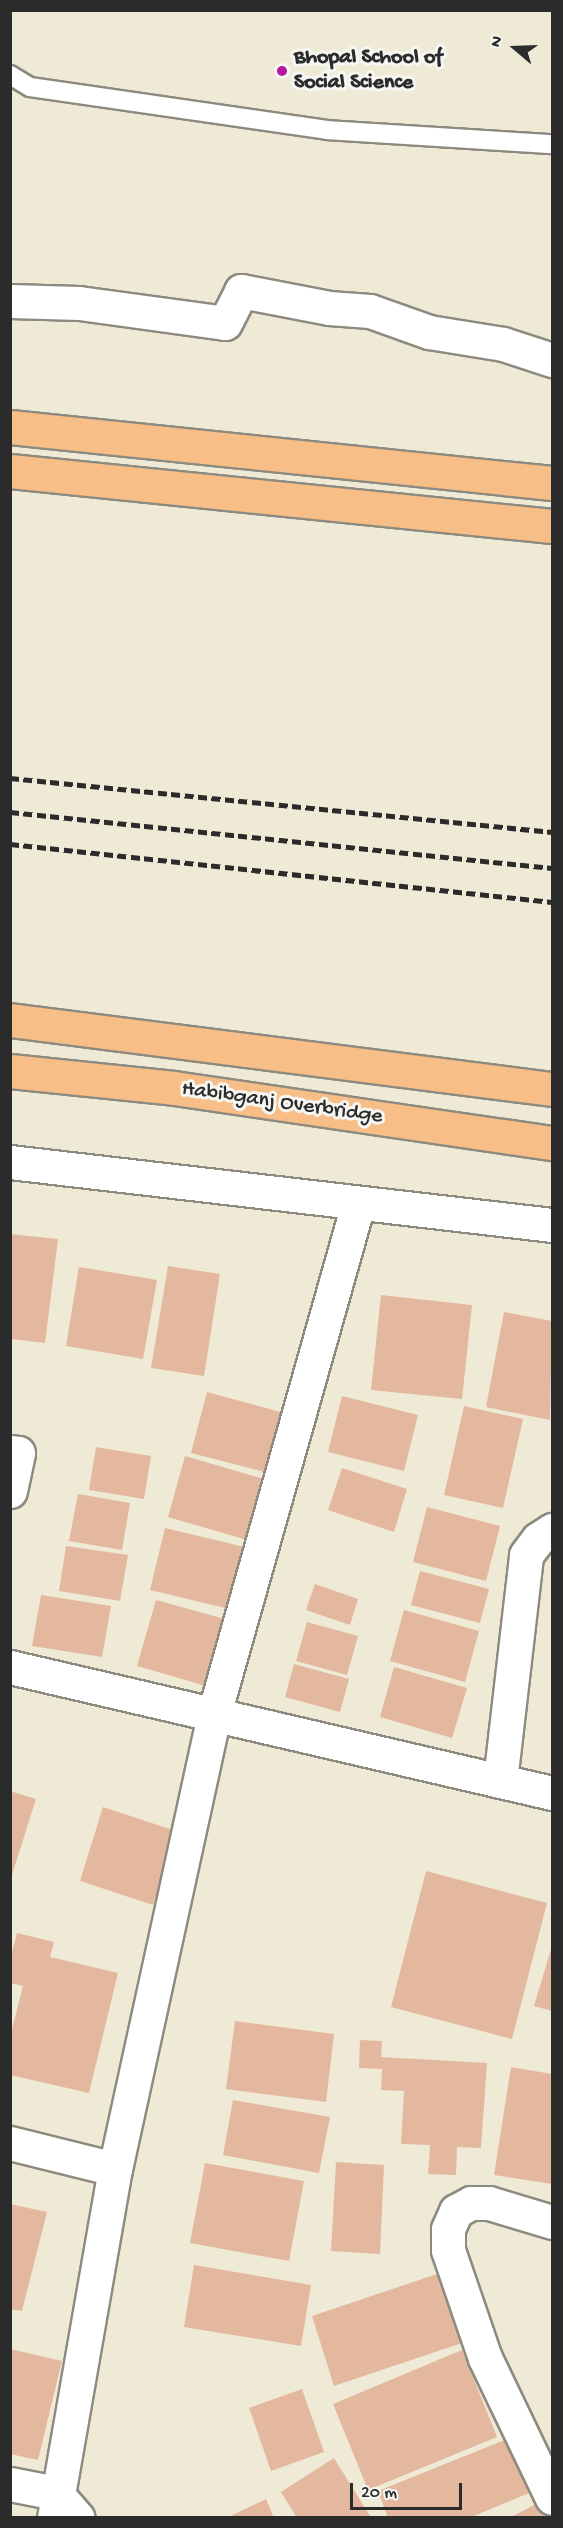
<!DOCTYPE html>
<style>
body{margin:0}
#map{position:relative;width:563px;height:2528px;overflow:hidden;background:#efead6;font-family:"Gochi Hand",sans-serif}
div>[style]{position:absolute}
[style*='--x']{left:calc(var(--x)*1px);top:calc(var(--y)*1px);width:calc(var(--w)*1px);rotate:calc(var(--a)*1deg)}
.building>*{inset:0;background:#e3b89e}
.roads{filter:drop-shadow(2px 0 #8d8a80) drop-shadow(-2px 0 #8d8a80) drop-shadow(0 2px #8d8a80) drop-shadow(0 -2px #8d8a80)}
.service>*{height:18px;margin:-9px;padding:0 9px;transform-origin:9px;border-radius:9px;background:#fff}
.minor>*{height:33px;margin:-16.5px;padding:0 16.5px;transform-origin:16.5px;border-radius:16.5px;background:#fff}
.tertiary>*{height:33px;margin:-16.5px;padding:0 16.5px;transform-origin:16.5px;border-radius:16.5px;background:#fff}
.primary>*{height:33px;margin:-16.5px;padding:0 16.5px;transform-origin:16.5px;border-radius:16.5px;background:#f7be87}
.rail>*{height:4.5px;margin-top:-2.25px;transform-origin:0;background:repeating-linear-gradient(90deg,#2b2b2b 0 9px,transparent 0 13.5px)}
.dots>*{width:16px;height:16px;translate:-50% -50%;box-sizing:border-box;border:3px solid #f6f6f2;border-radius:50%}
span{translate:-50% -50%;white-space:nowrap;text-align:center;line-height:1.15;-webkit-text-stroke:6px #f6f6f2;paint-order:stroke}
.poi-label{font-size:22px;color:#2b2b2b;font-weight:700}
.left{translate:0 -50%;text-align:left}
.street-label{font-size:22px;color:#2b2b2b}
.frame{position:absolute;inset:0;border:12px solid #2b2b2b;pointer-events:none}
.north{position:absolute;left:485px;top:18px;width:60px;height:60px;-webkit-text-stroke:4px #f6f6f2;paint-order:stroke;rotate:289deg;font-size:16px;font-weight:700;line-height:24px;text-align:center;color:#2b2b2b}
.north::after{content:'';display:block;margin:auto;width:21px;height:27px;background:#2b2b2b;clip-path:polygon(50% 0,100% 100%,50% 72%,0 100%)}
.scale{position:absolute;left:350px;top:2483px;width:112px;height:27px;box-sizing:border-box;border:3px solid #2b2b2b;border-top:0;padding-left:8px;font-size:18px;line-height:21px;white-space:nowrap;color:#2b2b2b;-webkit-text-stroke:4px #f6f6f2;paint-order:stroke}
</style>
<div id="map">
<div class="building">
<div style="clip-path:polygon(10px 1234px,58px 1239px,45px 1343px,10px 1339px)"></div>
<div style="clip-path:polygon(168px 1266px,220px 1274px,204px 1376px,151px 1368px)"></div>
<div style="clip-path:polygon(79px 1267px,157px 1280px,143px 1359px,66px 1346px)"></div>
<div style="clip-path:polygon(381px 1295px,472px 1305px,462px 1399px,371px 1390px)"></div>
<div style="clip-path:polygon(504px 1312px,552px 1321px,550px 1420px,486px 1407px)"></div>
<div style="clip-path:polygon(207px 1392px,292px 1415px,276px 1475px,191px 1453px)"></div>
<div style="clip-path:polygon(342px 1396px,418px 1415px,404px 1471px,328px 1452px)"></div>
<div style="clip-path:polygon(464px 1406px,523px 1419px,503px 1508px,444px 1495px)"></div>
<div style="clip-path:polygon(96px 1447px,151px 1456px,144px 1499px,89px 1490px)"></div>
<div style="clip-path:polygon(185px 1456px,271px 1481px,254px 1542px,168px 1517px)"></div>
<div style="clip-path:polygon(342px 1468px,407px 1489px,394px 1532px,328px 1510px)"></div>
<div style="clip-path:polygon(78px 1494px,130px 1503px,122px 1550px,69px 1541px)"></div>
<div style="clip-path:polygon(427px 1507px,500px 1526px,486px 1581px,413px 1562px)"></div>
<div style="clip-path:polygon(165px 1528px,253px 1549px,238px 1611px,150px 1590px)"></div>
<div style="clip-path:polygon(66px 1546px,128px 1555px,120px 1601px,59px 1591px)"></div>
<div style="clip-path:polygon(420px 1571px,489px 1589px,480px 1623px,411px 1605px)"></div>
<div style="clip-path:polygon(315px 1584px,358px 1599px,350px 1625px,306px 1610px)"></div>
<div style="clip-path:polygon(41px 1595px,111px 1606px,102px 1657px,32px 1646px)"></div>
<div style="clip-path:polygon(156px 1600px,232px 1621px,213px 1688px,137px 1666px)"></div>
<div style="clip-path:polygon(404px 1610px,479px 1631px,465px 1682px,390px 1661px)"></div>
<div style="clip-path:polygon(307px 1622px,358px 1636px,347px 1675px,296px 1661px)"></div>
<div style="clip-path:polygon(294px 1664px,349px 1679px,340px 1712px,285px 1697px)"></div>
<div style="clip-path:polygon(394px 1667px,467px 1688px,452px 1738px,380px 1717px)"></div>
<div style="clip-path:polygon(10px 1791px,36px 1799px,11px 1878px,10px 1878px)"></div>
<div style="clip-path:polygon(103px 1807px,176px 1831px,153px 1905px,80px 1881px)"></div>
<div style="clip-path:polygon(426px 1871px,547px 1903px,512px 2039px,391px 2007px)"></div>
<div style="clip-path:polygon(17px 1933px,54px 1942px,50px 1957px,118px 1973px,89px 2093px,10px 2075px,10px 2037px,23px 1986px,10px 1983px,10px 1960px)"></div>
<div style="clip-path:polygon(552px 1946px,552px 2011px,534px 2006px)"></div>
<div style="clip-path:polygon(235px 2021px,334px 2034px,326px 2102px,226px 2089px)"></div>
<div style="clip-path:polygon(360px 2040px,382px 2041px,381px 2057px,487px 2063px,481px 2148px,457px 2147px,456px 2175px,428px 2174px,430px 2145px,401px 2144px,404px 2091px,381px 2090px,382px 2069px,359px 2068px)"></div>
<div style="clip-path:polygon(511px 2067px,552px 2074px,552px 2184px,494px 2175px)"></div>
<div style="clip-path:polygon(233px 2100px,330px 2117px,319px 2173px,223px 2155px)"></div>
<div style="clip-path:polygon(336px 2162px,384px 2165px,380px 2254px,331px 2251px)"></div>
<div style="clip-path:polygon(205px 2163px,304px 2181px,289px 2261px,190px 2243px)"></div>
<div style="clip-path:polygon(10px 2204px,47px 2212px,22px 2311px,10px 2309px)"></div>
<div style="clip-path:polygon(194px 2265px,311px 2285px,301px 2346px,184px 2327px)"></div>
<div style="clip-path:polygon(443px 2272px,465px 2342px,334px 2386px,312px 2316px)"></div>
<div style="clip-path:polygon(10px 2349px,62px 2361px,38px 2460px,10px 2454px)"></div>
<div style="clip-path:polygon(462px 2350px,497px 2437px,368px 2490px,333px 2404px)"></div>
<div style="clip-path:polygon(302px 2389px,324px 2452px,271px 2471px,249px 2408px)"></div>
<div style="clip-path:polygon(507px 2439px,529px 2493px,469px 2518px,388px 2518px,378px 2491px)"></div>
<div style="clip-path:polygon(334px 2458px,370px 2516px,297px 2518px,281px 2492px)"></div>
<div style="clip-path:polygon(266px 2499px,274px 2518px,226px 2518px)"></div>
<div style="clip-path:polygon(538px 2503px,545px 2518px,509px 2518px)"></div>
</div>
<div class="roads">
<div class="service">
<div style="--x:10;--y:75;--w:23;--a:31"></div>
<div style="--x:30;--y:87;--w:300;--a:8.2"></div>
<div style="--x:327;--y:130;--w:225;--a:3.6"></div>
</div>
<div class="minor">
<div style="--x:10;--y:301;--w:69;--a:1.7"></div>
<div style="--x:79;--y:303;--w:147;--a:7.8"></div>
<div style="--x:225;--y:323;--w:36;--a:-63"></div>
<div style="--x:241;--y:291;--w:90;--a:10.9"></div>
<div style="--x:329;--y:308;--w:41;--a:4.2"></div>
<div style="--x:370;--y:311;--w:63;--a:19.6"></div>
<div style="--x:429;--y:332;--w:75;--a:9.2"></div>
<div style="--x:503;--y:344;--w:52;--a:18.1"></div>
<div style="--x:10;--y:1162;--w:546;--a:6.63"></div>
<div style="--x:10;--y:1452;--w:8;--a:7"></div>
<div style="--x:18;--y:1453;--w:39;--a:102"></div>
<div style="--x:500;--y:1781;--w:227;--a:-83.4"></div>
<div style="--x:526;--y:1555;--w:20;--a:-53"></div>
<div style="--x:538;--y:1539;--w:17;--a:-33"></div>
<div style="--x:10;--y:2143;--w:108;--a:13.9"></div>
<div style="--x:552;--y:2222;--w:66;--a:-163.2"></div>
<div style="--x:489;--y:2203;--w:18;--a:180"></div>
<div style="--x:471;--y:2203;--w:17;--a:152"></div>
<div style="--x:456;--y:2211;--w:20;--a:114"></div>
<div style="--x:448;--y:2229;--w:21;--a:90"></div>
<div style="--x:448;--y:2250;--w:114;--a:71.1"></div>
<div style="--x:485;--y:2358;--w:155;--a:64.4"></div>
<div style="--x:10;--y:2484;--w:47;--a:11.1"></div>
<div style="--x:56;--y:2493;--w:33;--a:49"></div>
<div style="--x:54;--y:2518;--w:354;--a:-80.1"></div>
<div style="--x:115;--y:2169;--w:466;--a:-77.7"></div>
<div style="--x:214;--y:1714;--w:530;--a:-74.23"></div>
</div>
<div class="tertiary">
<div style="--x:10;--y:1667;--w:556;--a:13.09"></div>
</div>
<div class="primary">
<div style="--x:10;--y:427;--w:545;--a:5.9"></div>
<div style="--x:10;--y:471;--w:545;--a:5.79"></div>
<div style="--x:10;--y:1020;--w:546;--a:7.26"></div>
<div style="--x:10;--y:1071;--w:165;--a:5.9"></div>
<div style="--x:174;--y:1088;--w:382;--a:8.3"></div>
</div>
</div>
<div class="rail">
<div style="--x:10;--y:778;--w:545;--a:5.69"></div>
<div style="--x:10;--y:812;--w:545;--a:5.9"></div>
<div style="--x:10;--y:844;--w:545;--a:6.11"></div>
</div>
<div class="dots">
<div style="left:282px;top:71px;background:#b5179e"></div>
</div>
<div class="poi-label">
<span class="left" style="left:294px;top:71px">Bhopal School of<br>Social Science</span>
</div>
<div class="street-label">
<span style="left:282px;top:1104px;rotate:8deg">Habibganj Overbridge</span>
</div>
<div class="frame"></div>
<div class="north">N</div>
<div class="scale">20 m</div>
</div>
